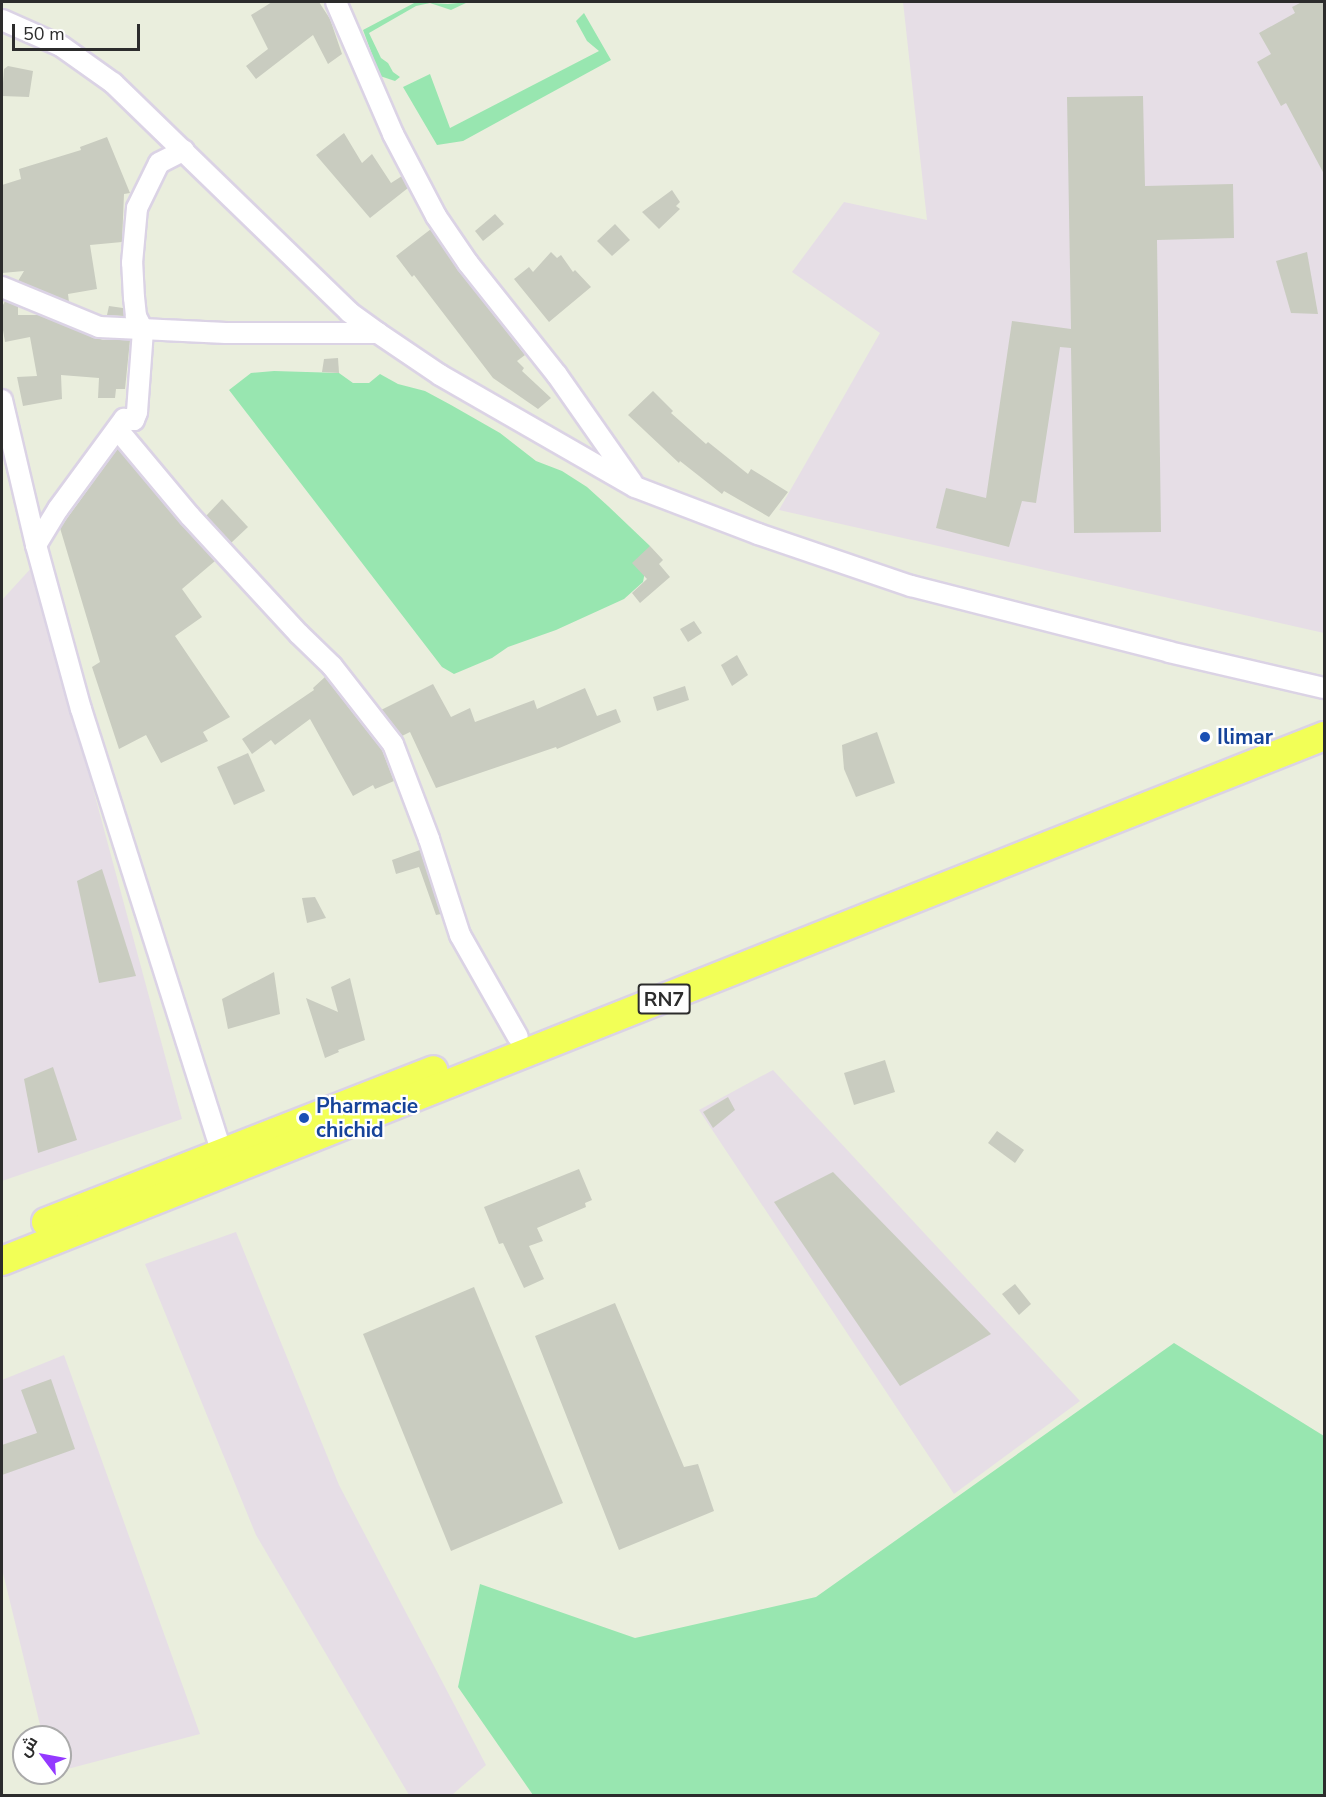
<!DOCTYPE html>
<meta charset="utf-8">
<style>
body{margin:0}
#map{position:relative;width:1326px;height:1797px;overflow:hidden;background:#eaeedd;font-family:"Nunito Sans",Cairo,sans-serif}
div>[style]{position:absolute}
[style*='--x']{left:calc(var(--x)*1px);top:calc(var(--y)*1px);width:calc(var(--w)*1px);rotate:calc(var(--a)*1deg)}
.industrial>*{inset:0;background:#e6dee6}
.green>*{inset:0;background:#98e6b0}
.building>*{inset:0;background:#c9ccc0}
.roads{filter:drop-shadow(2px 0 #dbd3e5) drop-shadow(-2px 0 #dbd3e5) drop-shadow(0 2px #dbd3e5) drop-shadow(0 -2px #dbd3e5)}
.minor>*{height:20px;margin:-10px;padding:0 10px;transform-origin:10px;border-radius:10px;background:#fff}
.highway>*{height:28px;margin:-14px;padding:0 14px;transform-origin:14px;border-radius:14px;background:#f2ff57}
.dots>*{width:16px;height:16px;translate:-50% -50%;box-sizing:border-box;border:3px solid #fff;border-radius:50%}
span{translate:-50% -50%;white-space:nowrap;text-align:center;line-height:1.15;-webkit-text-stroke:4.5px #fff;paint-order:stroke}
.shield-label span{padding:2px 4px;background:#fff;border:2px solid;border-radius:4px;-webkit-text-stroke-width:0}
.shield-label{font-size:20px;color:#2c2c2c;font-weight:700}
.transit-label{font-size:21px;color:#164399;font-weight:700}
.left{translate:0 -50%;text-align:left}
.frame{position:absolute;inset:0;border:3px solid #2c2c2c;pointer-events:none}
.north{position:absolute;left:12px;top:1725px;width:60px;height:60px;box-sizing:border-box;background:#fff;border:2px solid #ababab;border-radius:50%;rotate:302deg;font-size:16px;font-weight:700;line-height:24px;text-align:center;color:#2c2c2c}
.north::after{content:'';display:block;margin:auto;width:21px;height:27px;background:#9439ff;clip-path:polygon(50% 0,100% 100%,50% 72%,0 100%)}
.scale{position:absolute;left:12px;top:24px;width:128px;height:27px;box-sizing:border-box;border:3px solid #2c2c2c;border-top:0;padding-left:8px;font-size:18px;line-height:21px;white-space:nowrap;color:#2c2c2c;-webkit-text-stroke:4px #fff;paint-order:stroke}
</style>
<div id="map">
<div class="industrial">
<div style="clip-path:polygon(903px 2px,1324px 2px,1324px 633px,779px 510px,880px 333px,792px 272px,844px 202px,927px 220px)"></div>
<div style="clip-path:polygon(33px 566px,182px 1119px,2px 1181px,2px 600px)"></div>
<div style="clip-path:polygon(773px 1070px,1080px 1401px,954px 1494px,699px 1110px)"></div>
<div style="clip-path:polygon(236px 1232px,339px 1485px,486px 1765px,452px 1795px,409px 1795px,256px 1535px,145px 1264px)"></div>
<div style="clip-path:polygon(64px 1355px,200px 1734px,60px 1771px,60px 1737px,43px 1737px,2px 1569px,2px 1380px)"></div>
</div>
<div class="green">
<div style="clip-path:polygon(416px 2px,448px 4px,468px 2px,451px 10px,430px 3px,416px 6px,369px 33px,381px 58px,388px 63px,393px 72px,400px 77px,395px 81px,380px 76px,363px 30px)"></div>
<div style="clip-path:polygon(584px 13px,611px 60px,463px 141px,437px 145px,403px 87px,430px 74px,450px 128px,599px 51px,587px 41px,576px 21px)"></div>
<div style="clip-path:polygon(274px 371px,339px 373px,353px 383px,369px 383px,380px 374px,398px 384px,425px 391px,451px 405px,500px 433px,536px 461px,562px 471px,587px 487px,608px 506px,650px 546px,643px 582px,624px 599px,556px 630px,508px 647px,492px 658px,454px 674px,442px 667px,229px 390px,251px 373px)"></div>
<div style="clip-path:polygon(1174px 1343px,1324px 1436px,1324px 1795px,533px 1795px,458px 1687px,480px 1584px,635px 1638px,816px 1597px)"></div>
</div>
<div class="building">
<div style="clip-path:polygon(272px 2px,319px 2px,330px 19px,342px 54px,328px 64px,313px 35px,256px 79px,246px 66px,268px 49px,251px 15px)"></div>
<div style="clip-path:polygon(1302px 2px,1324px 2px,1324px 174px,1286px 103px,1281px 106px,1257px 62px,1271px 54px,1259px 33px,1295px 13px,1292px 7px)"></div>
<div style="clip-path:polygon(8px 66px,33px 71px,29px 97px,2px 96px,4px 69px)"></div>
<div style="clip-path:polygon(1143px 96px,1145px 186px,1233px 184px,1234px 238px,1157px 240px,1161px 532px,1074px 533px,1071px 348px,1060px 347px,1036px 503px,1022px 501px,1009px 547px,936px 528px,946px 488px,986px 498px,1012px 321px,1071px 329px,1067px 97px)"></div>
<div style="clip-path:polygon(344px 133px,362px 163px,372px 154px,391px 183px,402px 176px,408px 188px,370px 218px,316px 155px)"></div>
<div style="clip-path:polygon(107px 137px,130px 193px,124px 194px,122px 242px,90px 245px,97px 289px,68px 294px,69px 302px,18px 281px,24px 271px,2px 273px,2px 185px,21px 179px,19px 169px,81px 150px,80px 147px)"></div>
<div style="clip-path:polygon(672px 190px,680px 202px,676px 206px,680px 209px,659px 229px,642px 212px)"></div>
<div style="clip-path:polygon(495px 214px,504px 224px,483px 241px,475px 231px)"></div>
<div style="clip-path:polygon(615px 224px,630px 240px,612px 256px,597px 241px)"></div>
<div style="clip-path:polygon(431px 229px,459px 270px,525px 355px,517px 361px,524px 368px,522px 371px,551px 398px,538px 409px,493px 378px,414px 275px,412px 277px,396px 256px)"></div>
<div style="clip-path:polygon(551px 252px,557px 258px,561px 255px,573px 272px,575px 270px,591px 287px,549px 322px,514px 279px,529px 267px,533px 272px)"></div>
<div style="clip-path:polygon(1307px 252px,1318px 314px,1291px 313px,1276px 261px)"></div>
<div style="clip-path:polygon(5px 301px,18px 306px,18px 315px,39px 315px,103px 340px,130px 340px,125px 389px,116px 389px,115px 398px,98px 398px,99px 378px,61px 375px,62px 399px,23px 406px,17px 377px,37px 376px,30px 337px,5px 342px,2px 324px,2px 307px)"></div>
<div style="clip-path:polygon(109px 306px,123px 308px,124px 316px,107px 315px)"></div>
<div style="clip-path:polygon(338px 358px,339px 373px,322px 372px,324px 359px)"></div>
<div style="clip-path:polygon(653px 391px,673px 411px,671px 413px,706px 444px,708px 442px,748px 474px,751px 469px,788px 492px,769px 517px,724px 491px,722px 494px,680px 461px,679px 463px,628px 415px)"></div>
<div style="clip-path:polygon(118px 448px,215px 561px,182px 589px,202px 617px,175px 636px,230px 717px,203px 732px,208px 741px,161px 763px,146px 735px,119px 749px,92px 667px,100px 662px,60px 528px)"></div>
<div style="clip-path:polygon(222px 499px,248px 527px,231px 543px,206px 516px)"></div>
<div style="clip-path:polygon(650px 546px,663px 560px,659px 564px,670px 577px,640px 603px,632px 593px,647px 579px,632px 563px)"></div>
<div style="clip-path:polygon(694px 621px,702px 633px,688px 642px,680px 629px)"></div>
<div style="clip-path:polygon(737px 655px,748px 675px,732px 686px,721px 665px)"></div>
<div style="clip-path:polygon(325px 677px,382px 750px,394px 781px,375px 789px,373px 785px,353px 796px,310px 719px,275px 745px,271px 740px,252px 754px,242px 739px,314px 690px,313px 688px)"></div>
<div style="clip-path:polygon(433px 684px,451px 717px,470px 708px,475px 722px,534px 700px,537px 709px,585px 688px,597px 716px,616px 709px,621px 722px,557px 749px,556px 747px,436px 788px,410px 732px,402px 736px,381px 710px)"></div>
<div style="clip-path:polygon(685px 686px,689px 700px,657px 711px,653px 697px)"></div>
<div style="clip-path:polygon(877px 732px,895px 783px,856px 797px,844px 769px,842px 745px)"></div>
<div style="clip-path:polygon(248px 753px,265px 791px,234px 805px,217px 767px)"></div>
<div style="clip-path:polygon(420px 850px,441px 914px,436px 915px,419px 867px,396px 874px,392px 860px)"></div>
<div style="clip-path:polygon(102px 869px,136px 976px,99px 983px,77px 881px)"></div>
<div style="clip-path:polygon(315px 897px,326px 918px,307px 923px,302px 898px)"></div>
<div style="clip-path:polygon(274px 972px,280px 1014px,228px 1029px,222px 999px)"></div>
<div style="clip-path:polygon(350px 978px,365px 1040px,338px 1050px,339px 1052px,325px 1058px,306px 998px,338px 1012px,331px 987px)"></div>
<div style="clip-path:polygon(885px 1060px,895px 1092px,854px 1105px,844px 1073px)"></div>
<div style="clip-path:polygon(53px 1067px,77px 1140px,38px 1153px,24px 1079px)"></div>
<div style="clip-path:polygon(728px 1097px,735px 1110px,713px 1128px,703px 1112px)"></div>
<div style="clip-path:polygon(997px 1131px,1024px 1150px,1015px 1163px,988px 1143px)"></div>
<div style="clip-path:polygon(579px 1169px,592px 1200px,585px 1203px,586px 1207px,537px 1228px,543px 1241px,529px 1246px,544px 1279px,524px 1288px,503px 1243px,499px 1244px,484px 1207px)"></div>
<div style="clip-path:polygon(833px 1172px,991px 1334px,900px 1386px,774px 1202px)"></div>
<div style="clip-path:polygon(1015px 1284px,1031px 1304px,1019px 1315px,1002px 1294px)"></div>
<div style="clip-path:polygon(474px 1287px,563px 1503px,451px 1551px,363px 1334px)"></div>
<div style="clip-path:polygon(615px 1303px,684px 1467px,698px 1464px,714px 1511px,619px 1550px,535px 1336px)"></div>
<div style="clip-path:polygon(51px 1379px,75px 1449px,2px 1475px,2px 1445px,37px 1433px,21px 1390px)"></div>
</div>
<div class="roads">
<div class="minor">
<div style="--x:336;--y:2;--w:144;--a:66.6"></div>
<div style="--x:393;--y:134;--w:93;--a:62.3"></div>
<div style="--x:436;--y:216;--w:57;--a:55.8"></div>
<div style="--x:468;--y:263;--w:143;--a:51.5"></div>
<div style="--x:557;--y:375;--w:131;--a:55"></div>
<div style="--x:2;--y:20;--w:64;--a:23.8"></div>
<div style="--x:61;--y:46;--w:64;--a:35.4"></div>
<div style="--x:113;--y:83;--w:329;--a:44.1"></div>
<div style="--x:349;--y:312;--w:36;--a:36"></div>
<div style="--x:378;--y:333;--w:75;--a:34.1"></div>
<div style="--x:440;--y:375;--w:225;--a:29.9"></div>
<div style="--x:635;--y:487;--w:132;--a:20.9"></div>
<div style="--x:758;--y:534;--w:162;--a:18.8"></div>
<div style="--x:911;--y:586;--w:266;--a:14.3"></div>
<div style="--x:1169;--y:652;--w:159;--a:13.1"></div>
<div style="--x:2;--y:287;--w:105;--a:22.4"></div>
<div style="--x:99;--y:327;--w:127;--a:2.7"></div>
<div style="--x:226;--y:333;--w:152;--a:0"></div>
<div style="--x:2;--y:400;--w:149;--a:76.8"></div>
<div style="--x:36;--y:545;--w:170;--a:74.7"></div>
<div style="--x:81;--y:709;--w:476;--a:72.4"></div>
<div style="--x:118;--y:430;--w:112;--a:50.1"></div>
<div style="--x:190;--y:516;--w:161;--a:47.3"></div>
<div style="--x:299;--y:634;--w:46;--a:44.1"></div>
<div style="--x:332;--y:666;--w:99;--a:52"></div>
<div style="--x:393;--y:744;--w:102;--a:69.2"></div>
<div style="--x:429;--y:839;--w:101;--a:72.1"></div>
<div style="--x:460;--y:935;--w:117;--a:60.4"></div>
<div style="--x:36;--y:545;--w:42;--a:-58.6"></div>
<div style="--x:58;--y:509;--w:112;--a:-53.7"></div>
<div style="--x:124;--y:419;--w:10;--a:6"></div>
<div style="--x:134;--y:420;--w:9;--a:-69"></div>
<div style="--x:137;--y:412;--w:82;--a:-85.8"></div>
<div style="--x:143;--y:330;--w:16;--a:-117"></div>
<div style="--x:136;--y:316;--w:18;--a:-96"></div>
<div style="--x:134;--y:298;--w:35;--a:-93"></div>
<div style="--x:132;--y:263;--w:55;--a:-84.8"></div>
<div style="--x:137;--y:208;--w:50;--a:-63.9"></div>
<div style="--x:159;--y:163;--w:28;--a:-27"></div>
</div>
<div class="highway">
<div style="--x:46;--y:1222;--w:416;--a:-21.4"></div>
<div style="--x:2;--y:1261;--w:1422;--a:-21.66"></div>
</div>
</div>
<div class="dots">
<div style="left:1205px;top:737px;background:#1a4fb4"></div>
<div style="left:304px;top:1118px;background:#1a4fb4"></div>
</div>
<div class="shield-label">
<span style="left:664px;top:999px">RN7</span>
</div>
<div class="transit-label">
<span class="left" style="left:1217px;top:737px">Ilimar</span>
<span class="left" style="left:316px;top:1118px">Pharmacie<br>chichid</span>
</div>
<div class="frame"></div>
<div class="north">ش</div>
<div class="scale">50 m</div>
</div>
